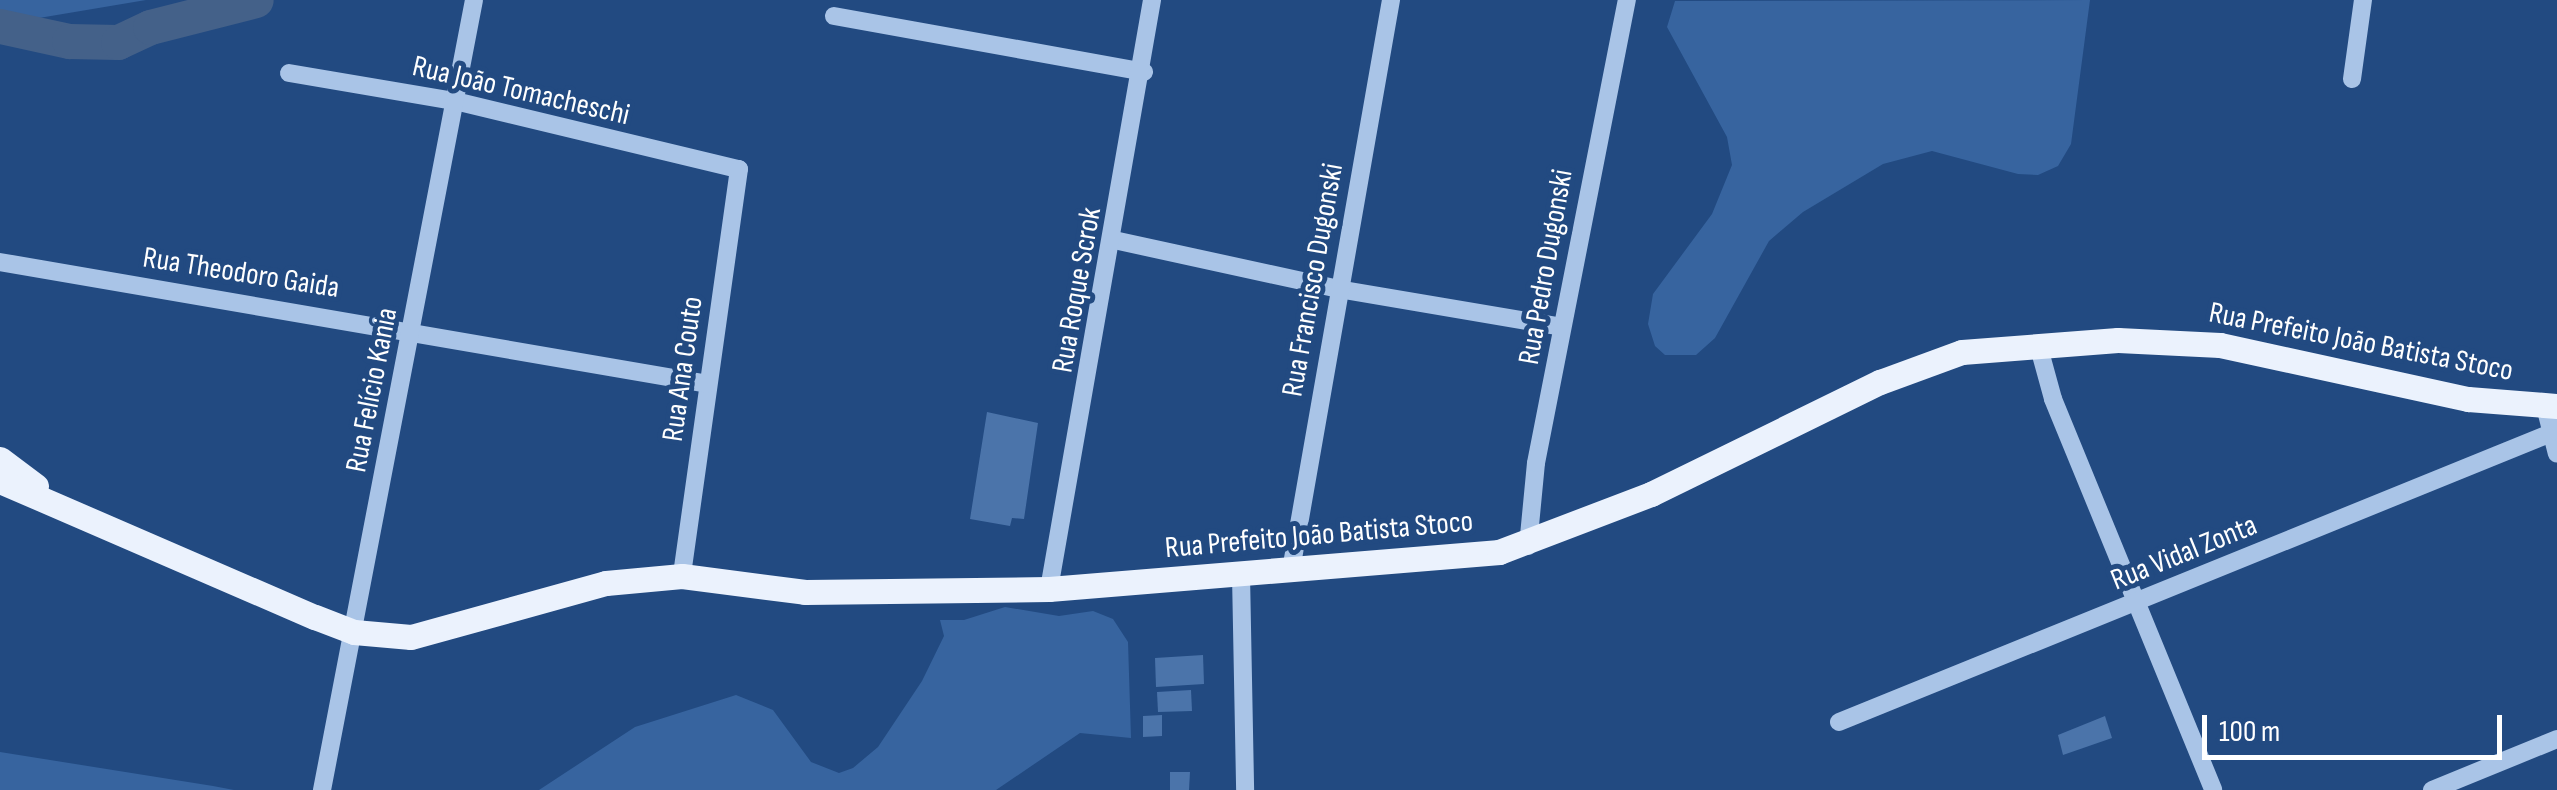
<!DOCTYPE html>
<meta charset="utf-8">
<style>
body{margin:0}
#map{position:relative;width:2557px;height:790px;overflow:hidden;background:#224a81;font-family:"Sofia Sans Condensed",sans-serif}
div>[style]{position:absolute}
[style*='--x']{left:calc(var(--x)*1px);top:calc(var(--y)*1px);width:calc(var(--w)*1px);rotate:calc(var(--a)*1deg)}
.green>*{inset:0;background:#37649f}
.river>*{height:35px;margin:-17.5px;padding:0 17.5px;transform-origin:17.5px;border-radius:17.5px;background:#446189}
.building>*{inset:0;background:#4b74aa}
.minor>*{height:18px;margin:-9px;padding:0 9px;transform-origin:9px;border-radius:9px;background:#a9c4e7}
.major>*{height:25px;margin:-12.5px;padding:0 12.5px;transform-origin:12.5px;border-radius:12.5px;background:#ebf2fd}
span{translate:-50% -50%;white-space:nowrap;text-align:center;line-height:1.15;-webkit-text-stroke:10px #224a81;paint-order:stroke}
.street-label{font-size:30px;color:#fff}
.scale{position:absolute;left:2202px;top:715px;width:300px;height:45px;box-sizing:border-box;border:5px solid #fff;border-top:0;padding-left:12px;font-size:30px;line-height:35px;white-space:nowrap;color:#fff;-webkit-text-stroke:8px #224a81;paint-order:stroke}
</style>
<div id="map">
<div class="green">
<div style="clip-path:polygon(0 0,146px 0,39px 18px,0 12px)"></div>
<div style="clip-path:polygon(2090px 0,2071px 144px,2058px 166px,2038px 175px,2018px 174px,1932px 151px,1883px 164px,1803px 212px,1769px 241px,1715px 338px,1696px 355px,1665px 355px,1655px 346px,1648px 324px,1653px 294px,1712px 214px,1732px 165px,1727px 137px,1667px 27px,1675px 1px)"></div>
<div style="clip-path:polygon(1005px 607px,1059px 616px,1093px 611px,1113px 619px,1128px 642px,1131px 738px,1080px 733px,996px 790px,539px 790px,635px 727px,736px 695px,773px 710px,811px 762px,839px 773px,853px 768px,878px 747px,922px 681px,944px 636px,940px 620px,964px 620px)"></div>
<div style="clip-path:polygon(0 752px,213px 786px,234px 790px,0 790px)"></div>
</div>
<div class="river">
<div style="--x:0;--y:26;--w:71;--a:12.3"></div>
<div style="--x:69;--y:41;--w:49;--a:1.2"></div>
<div style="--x:118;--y:42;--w:35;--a:-25"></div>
<div style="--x:150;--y:27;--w:109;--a:-14.3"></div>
</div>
<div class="building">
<div style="clip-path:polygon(987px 412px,1038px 423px,1024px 519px,1012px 518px,1010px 526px,970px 519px)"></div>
<div style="clip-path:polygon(1203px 655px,1204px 684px,1156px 687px,1155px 658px)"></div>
<div style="clip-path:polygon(1191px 690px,1192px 711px,1158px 712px,1157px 692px)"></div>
<div style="clip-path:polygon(1162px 715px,1162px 736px,1143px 737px,1143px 716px)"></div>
<div style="clip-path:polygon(2105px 716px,2112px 738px,2063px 755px,2058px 735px)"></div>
<div style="clip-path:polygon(1170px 772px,1190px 772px,1189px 790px,1170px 790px)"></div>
</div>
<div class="minor">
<div style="--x:834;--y:16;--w:315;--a:10.2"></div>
<div style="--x:289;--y:73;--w:168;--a:9.6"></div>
<div style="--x:455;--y:101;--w:292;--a:13.5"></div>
<div style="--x:739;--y:169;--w:411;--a:98"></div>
<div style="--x:2352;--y:79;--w:80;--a:-82.1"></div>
<div style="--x:1114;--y:240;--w:229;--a:12.3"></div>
<div style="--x:1338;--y:289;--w:227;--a:9.6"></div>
<div style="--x:0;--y:262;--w:718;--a:9.78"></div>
<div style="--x:2038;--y:344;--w:57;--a:74.7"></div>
<div style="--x:2053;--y:399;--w:422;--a:67.7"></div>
<div style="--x:2545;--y:406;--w:49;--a:76"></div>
<div style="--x:1528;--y:546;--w:83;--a:-84.5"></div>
<div style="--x:1536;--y:463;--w:472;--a:-78.9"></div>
<div style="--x:1291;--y:570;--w:579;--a:-80.05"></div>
<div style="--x:1241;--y:575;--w:215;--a:88.9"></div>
<div style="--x:1049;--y:589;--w:598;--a:-80.08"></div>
<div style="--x:1839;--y:722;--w:766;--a:-22.08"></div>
<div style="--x:322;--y:790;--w:804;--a:-79.11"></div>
<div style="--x:2432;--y:790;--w:135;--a:-22.2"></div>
</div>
<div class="major">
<div style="--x:0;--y:459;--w:45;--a:36.9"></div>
<div style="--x:0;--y:481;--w:343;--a:23.4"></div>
<div style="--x:315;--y:617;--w:42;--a:21"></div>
<div style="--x:354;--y:632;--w:57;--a:5"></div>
<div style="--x:411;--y:637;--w:202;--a:-15.5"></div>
<div style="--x:606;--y:583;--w:76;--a:-5.3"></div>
<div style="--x:682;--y:576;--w:124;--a:7.4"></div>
<div style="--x:805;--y:592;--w:244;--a:-0.7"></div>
<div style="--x:1049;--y:589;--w:452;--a:-4.7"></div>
<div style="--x:1499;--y:552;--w:163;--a:-20.9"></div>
<div style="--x:1651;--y:494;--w:255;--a:-26.1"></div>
<div style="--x:1880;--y:382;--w:87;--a:-20.1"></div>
<div style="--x:1962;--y:352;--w:156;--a:-4.4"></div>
<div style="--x:2118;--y:340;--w:102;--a:2.8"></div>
<div style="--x:2220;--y:345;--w:254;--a:12.3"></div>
<div style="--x:2468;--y:399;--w:89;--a:4.5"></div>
</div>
<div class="street-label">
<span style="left:521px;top:91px;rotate:13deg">Rua João Tomacheschi</span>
<span style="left:1546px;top:267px;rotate:-80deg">Rua Pedro Dugonski</span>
<span style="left:241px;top:273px;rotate:9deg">Rua Theodoro Gaida</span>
<span style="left:1313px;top:280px;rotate:-80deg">Rua Francisco Dugonski</span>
<span style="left:1077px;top:290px;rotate:-80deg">Rua Roque Scrok</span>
<span style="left:2361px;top:342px;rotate:11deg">Rua Prefeito João Batista Stoco</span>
<span style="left:683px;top:369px;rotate:-82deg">Rua Ana Couto</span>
<span style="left:372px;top:390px;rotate:-79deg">Rua Felício Kania</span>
<span style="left:1319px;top:535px;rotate:-5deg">Rua Prefeito João Batista Stoco</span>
<span style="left:2184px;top:553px;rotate:-22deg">Rua Vidal Zonta</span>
</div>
<div class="scale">100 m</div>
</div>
